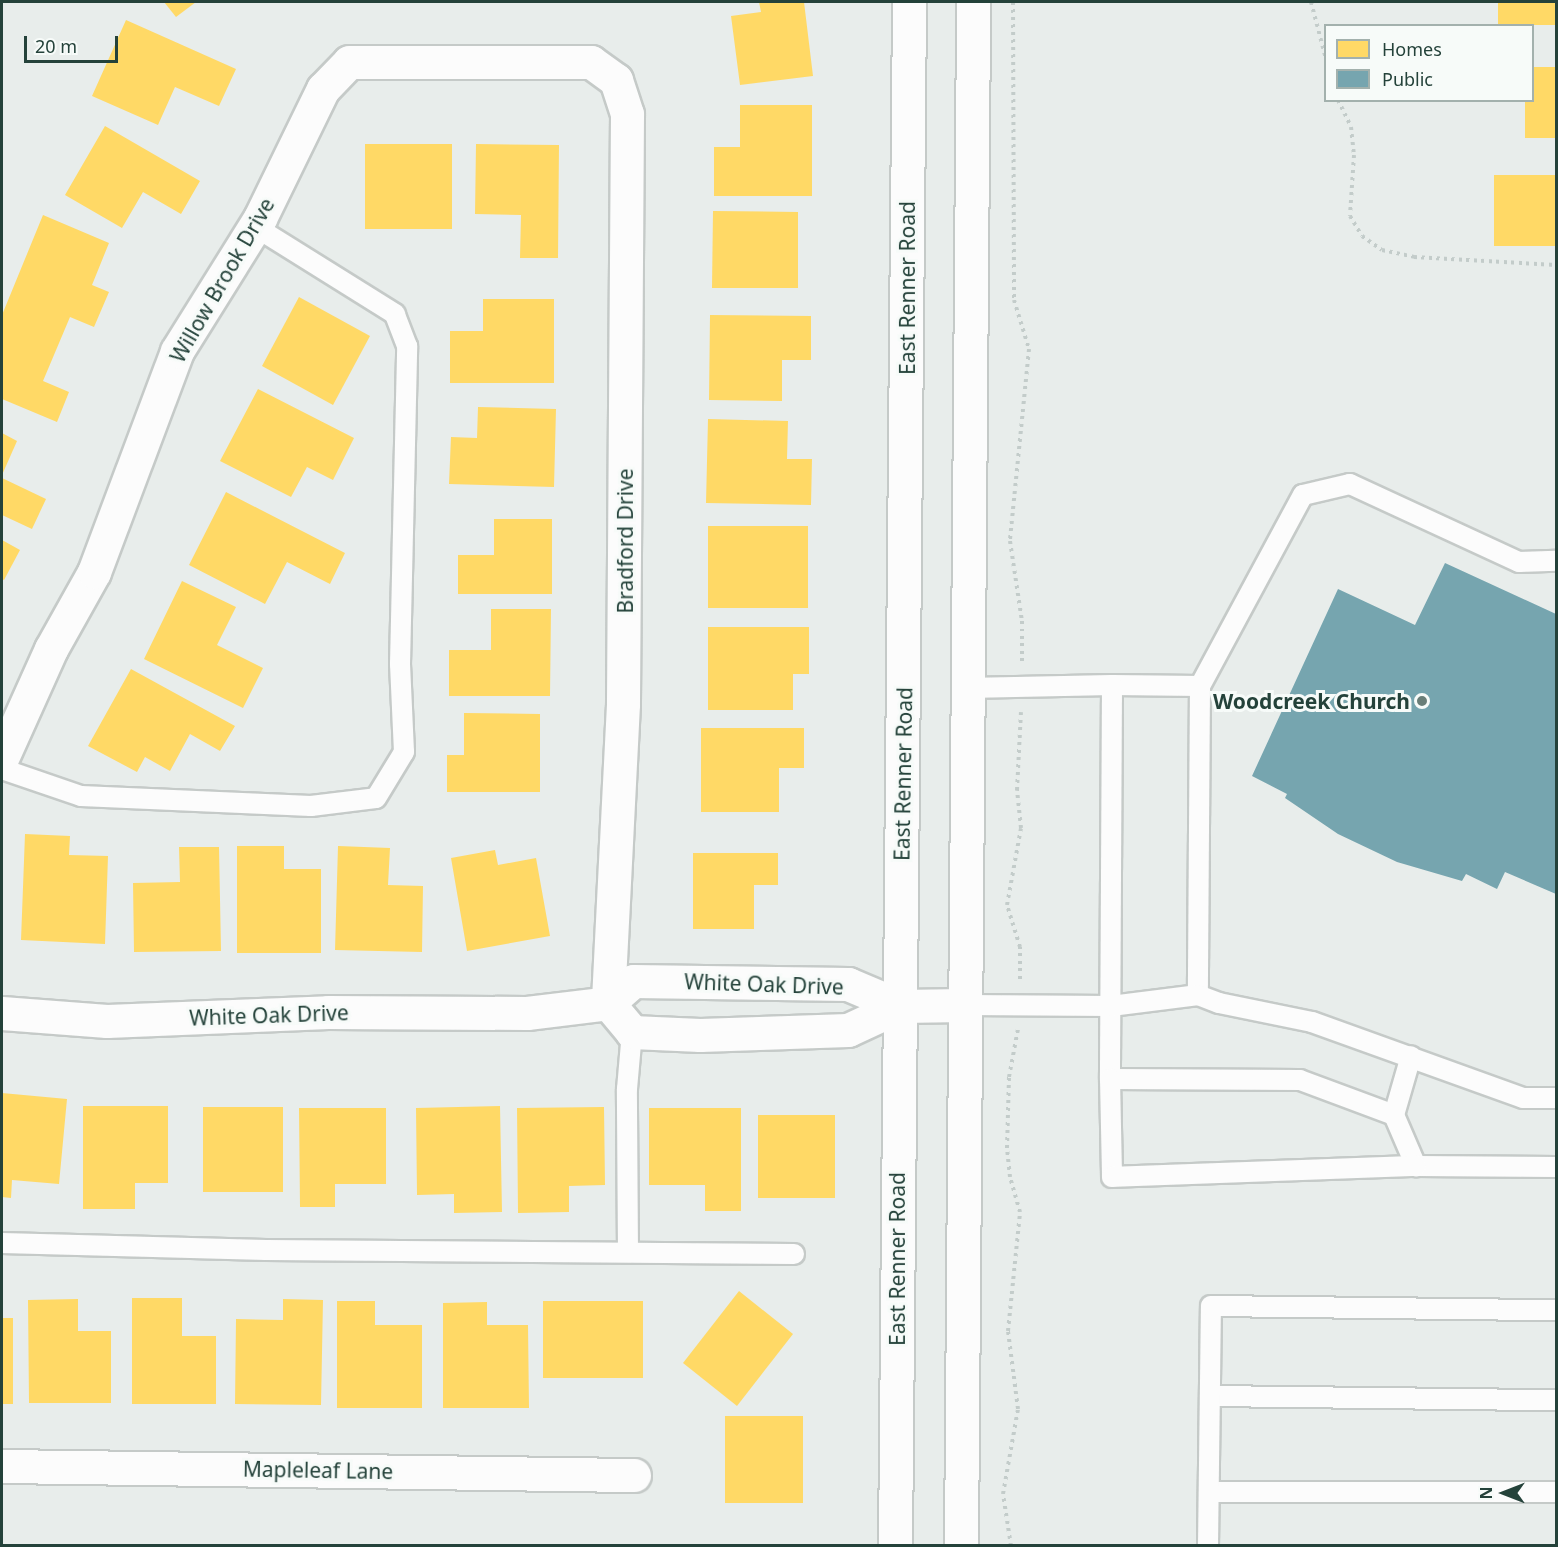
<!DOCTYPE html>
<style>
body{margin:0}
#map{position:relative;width:1558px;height:1547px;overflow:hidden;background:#e8edeb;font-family:"Noto Sans",sans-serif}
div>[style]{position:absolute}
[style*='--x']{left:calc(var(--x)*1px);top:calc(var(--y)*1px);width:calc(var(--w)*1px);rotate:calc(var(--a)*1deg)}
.homes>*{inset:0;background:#ffd966}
.public>*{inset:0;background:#76a5af}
.path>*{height:4px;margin-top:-2px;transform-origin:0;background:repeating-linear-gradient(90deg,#c3ccca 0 3px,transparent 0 7.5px)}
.roads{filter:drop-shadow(2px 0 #c5cac8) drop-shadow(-2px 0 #c5cac8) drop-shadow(0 2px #c5cac8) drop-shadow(0 -2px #c5cac8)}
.lane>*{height:20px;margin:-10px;padding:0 10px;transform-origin:10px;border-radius:10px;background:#fcfcfc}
.street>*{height:33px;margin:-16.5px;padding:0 16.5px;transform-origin:16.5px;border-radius:16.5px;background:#fcfcfc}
.secondary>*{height:33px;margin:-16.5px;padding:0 16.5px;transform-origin:16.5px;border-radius:16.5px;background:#fcfcfc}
.dots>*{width:16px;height:16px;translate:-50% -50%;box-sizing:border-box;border:3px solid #f7fbf9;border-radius:50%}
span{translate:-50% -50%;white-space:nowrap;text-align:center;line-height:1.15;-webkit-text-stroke:6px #f7fbf9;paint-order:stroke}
.street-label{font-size:21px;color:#24423a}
.poi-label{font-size:21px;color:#24423a;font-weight:700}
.right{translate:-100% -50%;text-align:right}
.frame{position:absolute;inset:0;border:3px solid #24423a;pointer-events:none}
.legend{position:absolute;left:1324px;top:24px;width:210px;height:78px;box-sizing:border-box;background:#f7fbf9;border:2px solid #a3b1ad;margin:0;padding:8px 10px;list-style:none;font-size:18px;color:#24423a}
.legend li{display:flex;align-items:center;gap:12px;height:30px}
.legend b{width:30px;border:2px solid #a3b1ad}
.north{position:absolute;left:1474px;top:1463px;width:60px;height:60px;-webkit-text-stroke:4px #f7fbf9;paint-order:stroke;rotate:270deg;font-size:16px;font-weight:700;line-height:24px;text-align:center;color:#24423a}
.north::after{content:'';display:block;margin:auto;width:21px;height:27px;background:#24423a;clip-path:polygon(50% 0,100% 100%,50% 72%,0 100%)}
.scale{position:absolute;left:24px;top:36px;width:94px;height:27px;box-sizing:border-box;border:3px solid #24423a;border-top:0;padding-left:8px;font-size:18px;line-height:21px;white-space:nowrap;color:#24423a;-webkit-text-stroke:4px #f7fbf9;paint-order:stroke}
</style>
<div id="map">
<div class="homes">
<div style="clip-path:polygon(164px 2px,196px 2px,176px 17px)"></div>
<div style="clip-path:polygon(759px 2px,804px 2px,813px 76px,740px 85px,731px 16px,761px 12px)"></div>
<div style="clip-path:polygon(1498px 2px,1556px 2px,1556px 25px,1498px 25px)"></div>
<div style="clip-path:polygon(126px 20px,236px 69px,219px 106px,175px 87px,158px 125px,92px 96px)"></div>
<div style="clip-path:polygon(1532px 67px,1556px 67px,1556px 138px,1525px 138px,1525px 100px,1532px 100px)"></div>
<div style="clip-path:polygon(740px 105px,812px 105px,812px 196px,714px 196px,714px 147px,740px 147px)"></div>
<div style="clip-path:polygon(105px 126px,200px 181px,181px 214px,143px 192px,122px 228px,65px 195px)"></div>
<div style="clip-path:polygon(365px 144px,452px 144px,452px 229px,365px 229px)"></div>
<div style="clip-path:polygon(476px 144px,559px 145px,558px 258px,520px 258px,521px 215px,475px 214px)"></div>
<div style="clip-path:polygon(1494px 175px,1556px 175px,1556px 246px,1494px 246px)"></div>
<div style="clip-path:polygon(713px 211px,798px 212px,798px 288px,712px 288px)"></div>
<div style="clip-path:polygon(43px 215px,109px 243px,92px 285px,109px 292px,94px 327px,70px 317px,43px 381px,69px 392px,57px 422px,2px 399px,2px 315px)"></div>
<div style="clip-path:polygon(299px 297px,370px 336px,333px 405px,262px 366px)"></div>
<div style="clip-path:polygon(483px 299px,554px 299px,554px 383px,450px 383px,450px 331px,483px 331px)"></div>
<div style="clip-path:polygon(710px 315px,811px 316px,811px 360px,782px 360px,782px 401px,709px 400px)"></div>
<div style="clip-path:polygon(258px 389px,354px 438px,333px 480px,307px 467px,291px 497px,220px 461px)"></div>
<div style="clip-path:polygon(478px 407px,556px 409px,554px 487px,449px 484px,451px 437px,477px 438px)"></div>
<div style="clip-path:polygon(708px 419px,788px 421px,787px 459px,812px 459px,811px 505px,706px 503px)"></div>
<div style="clip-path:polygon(2px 433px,17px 441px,2px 475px)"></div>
<div style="clip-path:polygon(2px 478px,46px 499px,32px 529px,2px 515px)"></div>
<div style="clip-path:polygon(226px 492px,345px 553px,330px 584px,287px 562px,265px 604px,189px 565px)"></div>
<div style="clip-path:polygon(494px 519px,552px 519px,552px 594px,458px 594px,458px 555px,494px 555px)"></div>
<div style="clip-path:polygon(708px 526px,808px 526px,808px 608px,708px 608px)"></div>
<div style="clip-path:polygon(2px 540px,20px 550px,4px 580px,2px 579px)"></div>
<div style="clip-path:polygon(182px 581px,236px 607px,217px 645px,263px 668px,243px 708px,144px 659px)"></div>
<div style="clip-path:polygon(491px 609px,551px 609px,550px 696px,449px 696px,449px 650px,491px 650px)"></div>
<div style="clip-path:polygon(708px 627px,809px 627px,809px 674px,793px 674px,793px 710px,708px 710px)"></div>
<div style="clip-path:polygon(131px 669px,235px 726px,220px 751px,190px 734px,170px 771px,145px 757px,137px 772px,88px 746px)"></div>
<div style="clip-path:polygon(464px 713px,540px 714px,540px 792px,447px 792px,447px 755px,464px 755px)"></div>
<div style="clip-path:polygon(701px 728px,804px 728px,804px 768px,779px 768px,779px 812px,701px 812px)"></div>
<div style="clip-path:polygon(25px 834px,70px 836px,69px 855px,108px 856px,105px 944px,21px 940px)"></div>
<div style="clip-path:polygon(237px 846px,284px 846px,284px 869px,321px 869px,321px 953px,237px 953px)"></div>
<div style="clip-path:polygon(338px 846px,390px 848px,388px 885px,423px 886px,422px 952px,335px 950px)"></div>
<div style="clip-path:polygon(179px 847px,219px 847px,221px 951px,134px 952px,133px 883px,180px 882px)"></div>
<div style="clip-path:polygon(495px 850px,498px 865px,536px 858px,550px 936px,467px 951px,451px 858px)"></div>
<div style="clip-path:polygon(693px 853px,778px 853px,778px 885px,754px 885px,754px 929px,693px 929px)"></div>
<div style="clip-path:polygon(2px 1093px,67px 1099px,59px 1184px,12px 1180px,11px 1198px,2px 1197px)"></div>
<div style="clip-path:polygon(83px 1106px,168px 1106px,168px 1183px,135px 1183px,135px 1209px,83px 1209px)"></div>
<div style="clip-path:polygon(500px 1106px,502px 1212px,454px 1213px,454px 1194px,417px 1195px,416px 1108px)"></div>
<div style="clip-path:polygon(203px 1107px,283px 1107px,283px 1192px,203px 1192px)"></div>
<div style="clip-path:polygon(604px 1107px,605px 1185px,569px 1186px,569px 1212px,518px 1213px,517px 1108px)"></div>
<div style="clip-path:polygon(299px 1108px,386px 1108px,386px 1184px,335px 1184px,335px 1207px,300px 1207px)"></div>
<div style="clip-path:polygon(649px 1108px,741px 1108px,741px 1211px,705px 1211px,705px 1185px,649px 1185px)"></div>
<div style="clip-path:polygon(758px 1115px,835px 1115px,835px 1198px,758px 1198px)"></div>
<div style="clip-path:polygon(739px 1291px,793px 1334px,737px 1406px,683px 1363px)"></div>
<div style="clip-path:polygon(132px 1298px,182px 1298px,182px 1336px,216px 1336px,216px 1404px,132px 1404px)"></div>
<div style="clip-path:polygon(78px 1299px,78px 1331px,111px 1331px,111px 1403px,29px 1403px,28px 1300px)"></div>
<div style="clip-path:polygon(283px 1299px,323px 1300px,321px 1405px,235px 1404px,236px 1319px,283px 1320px)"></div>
<div style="clip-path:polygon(337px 1301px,375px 1301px,375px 1325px,422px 1325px,422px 1408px,337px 1408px)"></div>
<div style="clip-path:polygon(543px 1301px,643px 1301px,643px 1378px,543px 1378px)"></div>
<div style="clip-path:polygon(487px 1302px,487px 1325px,528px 1325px,529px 1408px,443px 1408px,443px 1303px)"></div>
<div style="clip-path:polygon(2px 1318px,13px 1318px,13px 1404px,2px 1404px)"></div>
<div style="clip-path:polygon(725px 1416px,803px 1416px,803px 1503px,725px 1503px)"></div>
</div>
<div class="public">
<div style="clip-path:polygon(1445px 563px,1556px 614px,1556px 894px,1505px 872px,1497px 889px,1466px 874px,1462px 881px,1397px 862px,1338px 834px,1285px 798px,1287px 794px,1252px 776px,1338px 589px,1415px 625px)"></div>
</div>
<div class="path">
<div style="--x:1013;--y:2;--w:298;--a:89.8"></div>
<div style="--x:1014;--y:300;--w:51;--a:73"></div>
<div style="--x:1029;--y:349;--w:193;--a:95.7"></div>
<div style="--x:1010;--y:541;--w:81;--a:81.5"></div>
<div style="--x:1022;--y:621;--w:41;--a:90"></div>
<div style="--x:1311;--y:2;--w:59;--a:75.3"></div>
<div style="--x:1338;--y:100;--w:30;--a:64"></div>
<div style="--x:1351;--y:127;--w:28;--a:84"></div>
<div style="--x:1354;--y:155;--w:61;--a:93.8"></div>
<div style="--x:1350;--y:216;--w:23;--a:59"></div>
<div style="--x:1362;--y:236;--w:24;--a:35"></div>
<div style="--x:1382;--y:250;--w:33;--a:12"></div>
<div style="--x:1414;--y:257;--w:142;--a:3.2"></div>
<div style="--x:1020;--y:979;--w:32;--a:-90"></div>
<div style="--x:1020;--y:947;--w:44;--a:-107.2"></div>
<div style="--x:1007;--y:905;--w:78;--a:-79.7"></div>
<div style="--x:1021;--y:828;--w:38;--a:-96"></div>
<div style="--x:1017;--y:790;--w:78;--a:-87.1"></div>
<div style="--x:1011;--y:1546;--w:53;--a:-98.7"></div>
<div style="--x:1003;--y:1494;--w:86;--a:-80"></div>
<div style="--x:1018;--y:1409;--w:79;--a:-97.3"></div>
<div style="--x:1008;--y:1331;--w:120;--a:-84.2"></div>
<div style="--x:1020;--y:1212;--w:36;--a:-106"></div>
<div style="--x:1010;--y:1177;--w:29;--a:-96"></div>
<div style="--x:1007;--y:1148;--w:71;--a:-88.4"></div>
<div style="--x:1009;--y:1077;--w:49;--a:-79.4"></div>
</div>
<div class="roads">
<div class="lane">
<div style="--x:1112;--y:685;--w:88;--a:0.7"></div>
<div style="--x:1200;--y:686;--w:309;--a:90.4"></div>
<div style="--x:1200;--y:686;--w:217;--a:-61.7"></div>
<div style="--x:1303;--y:495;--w:48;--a:-13.2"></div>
<div style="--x:1350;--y:484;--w:186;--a:24.8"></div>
<div style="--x:1519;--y:562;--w:37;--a:-2"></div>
<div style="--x:967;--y:688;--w:145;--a:-1.2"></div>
<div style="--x:1112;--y:685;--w:394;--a:90.3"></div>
<div style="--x:1110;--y:1079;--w:190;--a:0.3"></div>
<div style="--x:1300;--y:1080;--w:100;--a:20.4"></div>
<div style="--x:1394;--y:1115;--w:56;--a:66.7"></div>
<div style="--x:1416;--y:1166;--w:140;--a:0.4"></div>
<div style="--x:2;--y:769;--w:83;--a:18.9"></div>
<div style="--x:81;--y:796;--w:230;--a:2.5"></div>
<div style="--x:311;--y:806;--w:65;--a:-7"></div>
<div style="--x:376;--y:798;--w:54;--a:-58.7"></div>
<div style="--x:404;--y:752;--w:88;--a:-92.6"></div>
<div style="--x:400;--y:664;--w:318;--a:-88.7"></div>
<div style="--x:407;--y:346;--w:34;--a:-111"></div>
<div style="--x:395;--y:314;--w:166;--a:-148"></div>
<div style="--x:965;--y:1005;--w:146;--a:0.4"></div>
<div style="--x:1111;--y:1006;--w:88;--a:-7.2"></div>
<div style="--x:1198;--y:995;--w:22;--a:21"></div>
<div style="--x:1219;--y:1003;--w:95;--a:11.5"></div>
<div style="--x:1312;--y:1022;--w:224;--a:19.8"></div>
<div style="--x:1523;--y:1098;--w:33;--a:0"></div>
<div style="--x:1110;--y:1079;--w:98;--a:88.8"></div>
<div style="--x:1112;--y:1177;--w:304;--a:-2.1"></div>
<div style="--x:1394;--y:1115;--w:61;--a:-73.9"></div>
<div style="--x:2;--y:1243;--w:264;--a:1.5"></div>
<div style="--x:266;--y:1250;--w:528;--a:0.43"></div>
<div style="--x:628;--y:1252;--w:163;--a:-90.4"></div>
<div style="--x:627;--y:1089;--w:57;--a:-85"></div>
<div style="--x:1210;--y:1396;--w:346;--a:0.7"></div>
<div style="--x:1209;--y:1492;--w:347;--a:0"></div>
<div style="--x:1208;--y:1546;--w:240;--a:-89.3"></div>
<div style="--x:1211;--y:1306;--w:345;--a:0.7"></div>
</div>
<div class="street">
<div style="--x:2;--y:758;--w:120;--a:-65.8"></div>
<div style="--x:51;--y:649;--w:88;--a:-60.8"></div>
<div style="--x:94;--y:572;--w:236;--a:-69.4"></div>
<div style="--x:177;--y:351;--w:157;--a:-58"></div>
<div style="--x:260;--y:218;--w:144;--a:-64"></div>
<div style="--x:323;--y:89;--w:37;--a:-46"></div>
<div style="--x:349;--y:62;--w:242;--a:0"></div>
<div style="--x:591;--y:62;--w:31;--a:36"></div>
<div style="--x:616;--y:80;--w:36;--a:72"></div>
<div style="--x:627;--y:114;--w:590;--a:90.39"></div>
<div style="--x:623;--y:704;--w:299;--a:92.9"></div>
<div style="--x:608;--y:1003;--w:38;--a:50"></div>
<div style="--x:632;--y:1032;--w:68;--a:2.5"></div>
<div style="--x:700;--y:1035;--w:148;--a:-1.9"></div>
<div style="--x:848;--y:1030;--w:57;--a:-24.8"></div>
<div style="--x:2;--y:1013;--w:105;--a:4.4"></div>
<div style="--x:107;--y:1021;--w:221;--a:-2.3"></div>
<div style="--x:328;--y:1012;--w:199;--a:0.3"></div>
<div style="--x:527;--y:1013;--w:82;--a:-7"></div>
<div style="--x:608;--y:1003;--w:33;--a:-41"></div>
<div style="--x:633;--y:981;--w:215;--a:0.8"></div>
<div style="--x:848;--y:984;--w:56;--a:22.9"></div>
<div style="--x:2;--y:1466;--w:632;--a:0.82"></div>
</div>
<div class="secondary">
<div style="--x:900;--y:1006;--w:65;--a:-0.9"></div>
<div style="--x:895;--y:1546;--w:1544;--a:-89.48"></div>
<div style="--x:961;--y:1546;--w:1544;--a:-89.55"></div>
</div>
</div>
<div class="dots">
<div style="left:1422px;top:701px;background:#697e78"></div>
</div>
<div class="street-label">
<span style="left:222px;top:280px;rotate:-60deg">Willow Brook Drive</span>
<span style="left:907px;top:288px;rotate:-90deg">East Renner Road</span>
<span style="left:625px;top:541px;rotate:-90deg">Bradford Drive</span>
<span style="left:903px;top:774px;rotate:-89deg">East Renner Road</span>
<span style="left:764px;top:984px;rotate:2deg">White Oak Drive</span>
<span style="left:269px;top:1015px;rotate:-2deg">White Oak Drive</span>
<span style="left:897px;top:1259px;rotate:-90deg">East Renner Road</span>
<span style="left:318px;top:1470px;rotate:1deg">Mapleleaf Lane</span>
</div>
<div class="poi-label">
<span class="right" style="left:1410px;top:701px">Woodcreek Church</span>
</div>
<div class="frame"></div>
<ul class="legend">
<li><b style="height:16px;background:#ffd966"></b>Homes</li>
<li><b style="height:16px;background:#76a5af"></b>Public</li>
</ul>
<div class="north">N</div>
<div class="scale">20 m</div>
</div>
